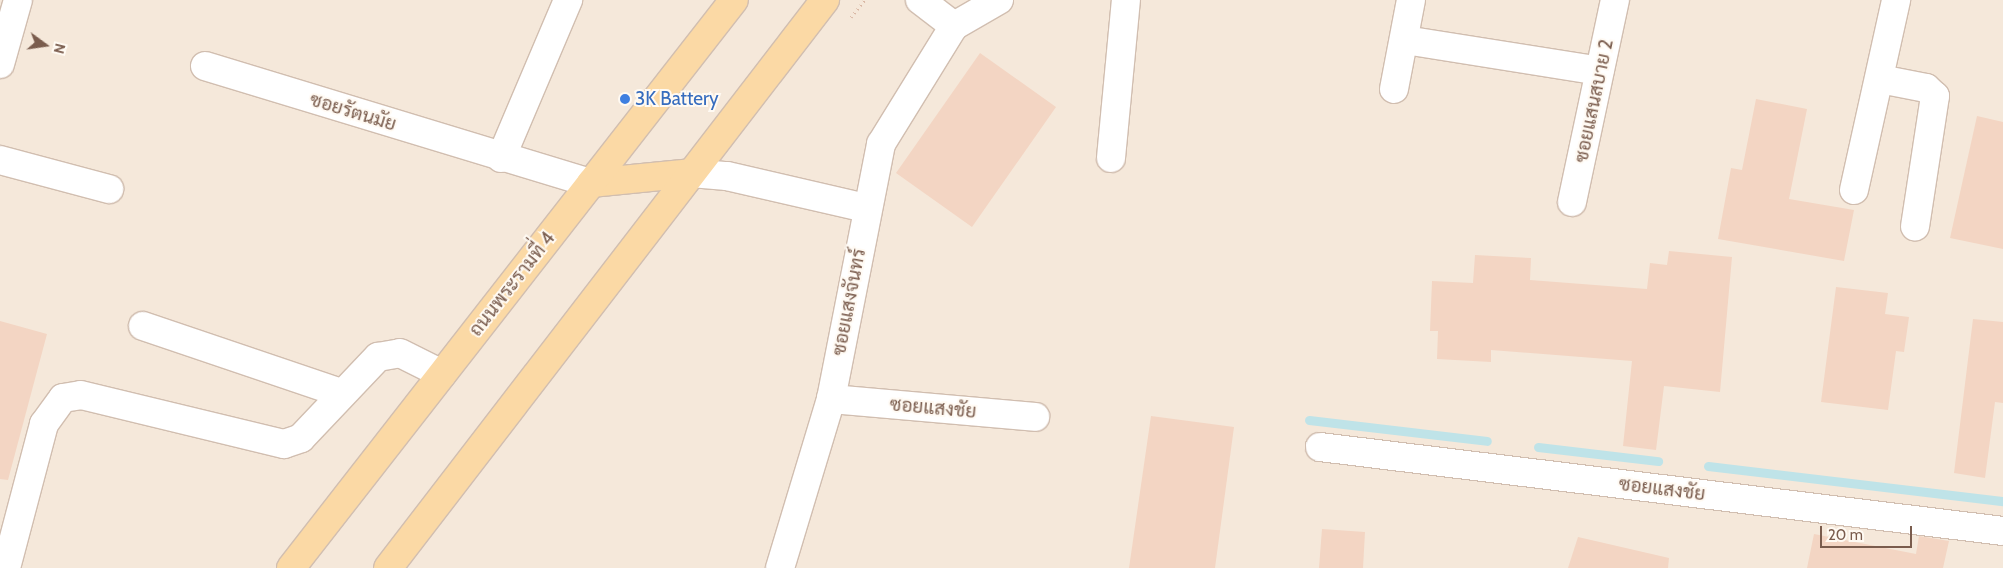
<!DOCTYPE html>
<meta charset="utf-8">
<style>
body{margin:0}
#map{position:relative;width:2003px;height:568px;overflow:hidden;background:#fdf6ec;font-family:Cabin,Sarabun,sans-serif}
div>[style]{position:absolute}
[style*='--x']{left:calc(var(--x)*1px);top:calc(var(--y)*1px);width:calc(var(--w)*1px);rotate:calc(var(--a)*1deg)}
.residential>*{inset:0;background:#f5e8da}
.stream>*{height:9px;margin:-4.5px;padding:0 4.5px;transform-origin:4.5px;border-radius:4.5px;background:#bfe3e8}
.building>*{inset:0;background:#f3d5c3}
.path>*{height:3px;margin-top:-1.5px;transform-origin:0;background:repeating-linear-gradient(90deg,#d9b8a5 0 1px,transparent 0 5px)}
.roads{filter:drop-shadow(1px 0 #d1beb0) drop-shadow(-1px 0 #d1beb0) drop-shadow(0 1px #d1beb0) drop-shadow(0 -1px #d1beb0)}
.minor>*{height:28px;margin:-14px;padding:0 14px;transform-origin:14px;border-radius:14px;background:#fff}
.major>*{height:28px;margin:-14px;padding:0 14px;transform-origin:14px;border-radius:14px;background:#fbd9a5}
.dots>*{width:14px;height:14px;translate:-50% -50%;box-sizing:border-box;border:2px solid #fffaf3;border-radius:50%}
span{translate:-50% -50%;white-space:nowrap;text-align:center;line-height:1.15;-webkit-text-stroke:4px #fffaf3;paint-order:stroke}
.shop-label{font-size:19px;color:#366cbe}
.left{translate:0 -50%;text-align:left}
.street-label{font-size:19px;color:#7a5c4d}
.north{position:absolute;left:20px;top:20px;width:50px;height:50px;-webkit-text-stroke:4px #fffaf3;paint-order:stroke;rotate:104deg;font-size:14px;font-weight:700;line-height:20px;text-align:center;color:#7a5c4d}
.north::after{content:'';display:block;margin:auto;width:18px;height:22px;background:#7a5c4d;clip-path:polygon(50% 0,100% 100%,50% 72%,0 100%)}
.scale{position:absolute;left:1820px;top:526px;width:92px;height:22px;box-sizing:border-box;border:2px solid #7a5c4d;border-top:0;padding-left:6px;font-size:15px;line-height:18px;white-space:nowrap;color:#7a5c4d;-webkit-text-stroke:4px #fffaf3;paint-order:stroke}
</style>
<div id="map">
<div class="residential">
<div style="clip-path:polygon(0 0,2003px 0,2003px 568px,0 568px)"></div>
</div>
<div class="stream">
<div style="--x:1309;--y:420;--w:179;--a:6.7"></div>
<div style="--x:1538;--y:447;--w:121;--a:6.7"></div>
<div style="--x:1708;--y:466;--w:297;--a:6.8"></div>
</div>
<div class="building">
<div style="clip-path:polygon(980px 53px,1056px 107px,972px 227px,896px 173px)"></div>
<div style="clip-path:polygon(1756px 99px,1807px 109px,1789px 199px,1854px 210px,1844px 261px,1718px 239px,1731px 168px,1742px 170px)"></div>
<div style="clip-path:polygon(1977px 116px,2003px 122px,2003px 249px,1950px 238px)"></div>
<div style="clip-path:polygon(1669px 251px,1732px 257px,1720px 392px,1664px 386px,1656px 450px,1623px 446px,1632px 361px,1491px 350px,1491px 362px,1437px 359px,1438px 331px,1430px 331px,1432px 281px,1473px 283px,1475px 255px,1531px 258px,1530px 280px,1647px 289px,1650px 263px,1667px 265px)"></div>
<div style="clip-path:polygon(1836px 287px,1888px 293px,1885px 314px,1909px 317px,1904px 352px,1896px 351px,1888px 410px,1821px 402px)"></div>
<div style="clip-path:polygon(1973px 319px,2003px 322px,2003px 403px,1995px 402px,1985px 478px,1954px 473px)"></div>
<div style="clip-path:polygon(0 321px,47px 334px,8px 480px,0 479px)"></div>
<div style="clip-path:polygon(1151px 416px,1234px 427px,1215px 568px,1129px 568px)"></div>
<div style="clip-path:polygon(1322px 529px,1365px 532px,1363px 568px,1319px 568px)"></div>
<div style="clip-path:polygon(1814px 534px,1916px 554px,1919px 536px,1949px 541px,1943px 568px,1807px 568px)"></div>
<div style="clip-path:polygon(1578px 537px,1669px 558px,1668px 568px,1568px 568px)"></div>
</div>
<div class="path">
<div style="--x:851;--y:17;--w:22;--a:-51"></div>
</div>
<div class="roads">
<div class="minor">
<div style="--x:920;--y:0;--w:43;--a:37.4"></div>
<div style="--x:1405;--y:40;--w:197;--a:9"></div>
<div style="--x:0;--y:64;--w:66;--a:-74.3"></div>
<div style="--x:205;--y:66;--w:403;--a:16.9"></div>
<div style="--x:1880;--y:79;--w:47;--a:11.1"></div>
<div style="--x:1926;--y:88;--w:12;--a:42"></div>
<div style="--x:1935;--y:96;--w:132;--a:98.7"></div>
<div style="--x:1394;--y:89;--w:91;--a:-79.2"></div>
<div style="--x:501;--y:158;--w:172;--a:-67"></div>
<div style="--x:1111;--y:158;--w:159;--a:-84.6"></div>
<div style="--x:0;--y:160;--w:113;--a:14.9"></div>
<div style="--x:691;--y:173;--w:36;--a:5"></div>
<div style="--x:727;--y:176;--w:143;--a:13"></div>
<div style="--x:1854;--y:190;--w:195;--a:-77.5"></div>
<div style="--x:1572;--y:202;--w:207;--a:-78"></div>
<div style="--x:143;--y:326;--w:209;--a:18.7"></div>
<div style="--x:831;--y:399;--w:205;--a:5"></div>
<div style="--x:1320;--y:447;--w:688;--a:7.01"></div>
<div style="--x:6;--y:568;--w:149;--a:-75.2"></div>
<div style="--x:44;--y:424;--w:32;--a:-54"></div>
<div style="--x:63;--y:398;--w:18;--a:-9"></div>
<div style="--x:81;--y:395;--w:209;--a:13.6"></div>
<div style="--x:284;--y:444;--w:18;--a:-19"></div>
<div style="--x:301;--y:438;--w:112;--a:-46.5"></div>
<div style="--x:378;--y:357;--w:22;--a:-10"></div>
<div style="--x:400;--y:353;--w:47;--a:26.6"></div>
<div style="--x:780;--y:568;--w:177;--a:-73.2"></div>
<div style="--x:831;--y:399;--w:260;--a:-78.9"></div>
<div style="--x:881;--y:144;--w:139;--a:-58.3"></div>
<div style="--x:954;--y:26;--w:52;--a:-30"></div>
</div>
<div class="major">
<div style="--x:591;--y:183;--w:100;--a:-5.7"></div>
<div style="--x:291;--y:568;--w:720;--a:-52.05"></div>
<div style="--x:388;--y:568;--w:717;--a:-52.43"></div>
</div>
</div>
<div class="dots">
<div style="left:625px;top:99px;background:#3f7fe0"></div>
</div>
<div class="shop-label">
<span class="left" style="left:635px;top:99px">3K Battery</span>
</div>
<div class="street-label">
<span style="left:1594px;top:101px;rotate:-78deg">ซอยแสนสบาย 2</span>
<span style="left:353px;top:112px;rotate:17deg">ซอยรัตนมัย</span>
<span style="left:512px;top:284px;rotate:-52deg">ถนนพระรามที่ 4</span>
<span style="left:849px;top:302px;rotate:-79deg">ซอยแสงจันทร์</span>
<span style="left:933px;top:408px;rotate:5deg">ซอยแสงชัย</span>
<span style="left:1662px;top:489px;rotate:7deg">ซอยแสงชัย</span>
</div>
<div class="north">N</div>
<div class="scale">20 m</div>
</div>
